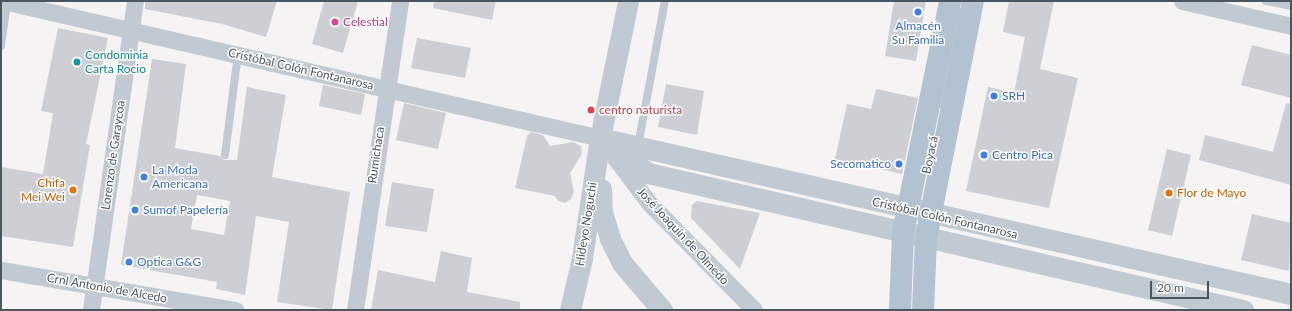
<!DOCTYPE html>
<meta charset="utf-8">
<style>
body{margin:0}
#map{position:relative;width:1292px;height:311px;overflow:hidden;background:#f5f3f3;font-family:Lato,sans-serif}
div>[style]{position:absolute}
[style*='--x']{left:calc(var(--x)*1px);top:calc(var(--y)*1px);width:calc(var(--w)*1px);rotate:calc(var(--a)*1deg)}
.building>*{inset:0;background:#cdcfd5}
.service>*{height:8px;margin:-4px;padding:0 4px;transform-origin:4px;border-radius:4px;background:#c1cad2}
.minor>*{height:17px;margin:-8.5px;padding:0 8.5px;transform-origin:8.5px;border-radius:8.5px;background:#c1cad2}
.tertiary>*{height:21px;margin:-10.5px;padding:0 10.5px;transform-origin:10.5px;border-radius:10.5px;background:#c1cad2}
.primary>*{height:22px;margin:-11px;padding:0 11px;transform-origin:11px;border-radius:11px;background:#b3c2d1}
.dots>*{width:11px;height:11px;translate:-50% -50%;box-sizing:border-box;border:2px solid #fff;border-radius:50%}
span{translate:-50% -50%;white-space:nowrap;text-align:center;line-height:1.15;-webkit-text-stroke:3px #fff;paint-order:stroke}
.hotel-label{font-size:12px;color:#b23c85}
.left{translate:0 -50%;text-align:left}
.shop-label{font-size:12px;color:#366cbe}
.right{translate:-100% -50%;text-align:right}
.culture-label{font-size:12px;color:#0d838f}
.street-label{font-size:12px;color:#4a5661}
.health-label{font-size:12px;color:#be3a42}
.food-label{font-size:12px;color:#c56008}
.frame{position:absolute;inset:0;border:2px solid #4a5661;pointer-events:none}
.scale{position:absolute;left:1150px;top:281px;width:59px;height:18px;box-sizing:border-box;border:2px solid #4a5661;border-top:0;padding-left:5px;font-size:12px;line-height:14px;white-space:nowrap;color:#4a5661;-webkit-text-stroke:3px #fff;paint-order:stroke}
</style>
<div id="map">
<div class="building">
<div style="clip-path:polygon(145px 1px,277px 1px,266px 37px,222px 24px,145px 9px)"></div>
<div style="clip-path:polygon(324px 1px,358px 1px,343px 53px,312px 44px)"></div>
<div style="clip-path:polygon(434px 1px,496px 1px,492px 20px,433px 8px)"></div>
<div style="clip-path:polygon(894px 1px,926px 1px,916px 61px,885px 56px)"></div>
<div style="clip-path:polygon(1009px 1px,1054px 1px,1040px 69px,1078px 78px,1049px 208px,966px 191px,988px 87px,1014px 93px,1025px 37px,1003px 32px)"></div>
<div style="clip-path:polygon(58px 28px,108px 38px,86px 144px,90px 145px,73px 247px,1px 236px,1px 167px,43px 174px,53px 113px,41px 111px)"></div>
<div style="clip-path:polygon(417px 38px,471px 48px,465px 78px,411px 68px)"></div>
<div style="clip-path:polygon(1252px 45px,1291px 55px,1291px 98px,1241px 85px)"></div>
<div style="clip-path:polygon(evenodd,152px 59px,186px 64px,175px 148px,220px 156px,224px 160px,237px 160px,247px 87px,286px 95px,272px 177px,350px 192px,332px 310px,277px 302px,289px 222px,256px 216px,245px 295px,216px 289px,217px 282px,121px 265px,152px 59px,197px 195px,230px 201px,224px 235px,191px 229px,197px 195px)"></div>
<div style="clip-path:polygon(666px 84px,704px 91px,697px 135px,658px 127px)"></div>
<div style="clip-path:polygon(323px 85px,365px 94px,361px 115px,319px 106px)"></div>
<div style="clip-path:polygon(876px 89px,918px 98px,902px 174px,835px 159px,847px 104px,871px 109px)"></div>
<div style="clip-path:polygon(404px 103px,446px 113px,438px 149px,396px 140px)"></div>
<div style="clip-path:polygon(1286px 103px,1291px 104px,1291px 185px,1199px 160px,1205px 135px,1273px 152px)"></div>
<div style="clip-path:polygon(531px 132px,543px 135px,550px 146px,573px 142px,581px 146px,582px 154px,570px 173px,574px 192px,571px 199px,565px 203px,558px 201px,555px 196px,515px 188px,527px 136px)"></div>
<div style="clip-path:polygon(1167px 149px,1191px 155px,1172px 236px,1148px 230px)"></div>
<div style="clip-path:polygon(392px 182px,434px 189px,427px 232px,385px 226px)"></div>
<div style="clip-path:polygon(697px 201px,760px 213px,740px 269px,691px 218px,692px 205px)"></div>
<div style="clip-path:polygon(1252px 214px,1291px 223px,1289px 271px,1241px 260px)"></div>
<div style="clip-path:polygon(441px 251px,472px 258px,467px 292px,520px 302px,520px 310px,371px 310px,378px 270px,435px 282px)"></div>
</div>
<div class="service">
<div style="--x:1266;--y:1;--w:25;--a:11"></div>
<div style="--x:1;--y:46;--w:44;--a:-82.2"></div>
<div style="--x:940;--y:104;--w:94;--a:-77.7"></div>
<div style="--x:638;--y:146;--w:147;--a:-79.5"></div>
<div style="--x:225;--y:155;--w:102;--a:-82.7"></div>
</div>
<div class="minor">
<div style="--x:3;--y:1;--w:613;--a:12.92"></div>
<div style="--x:600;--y:138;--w:83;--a:52.9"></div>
<div style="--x:650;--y:204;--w:148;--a:45.5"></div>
<div style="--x:1182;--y:1;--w:112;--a:12.9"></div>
<div style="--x:1;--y:270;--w:238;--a:9.7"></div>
<div style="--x:91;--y:310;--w:312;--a:-81.9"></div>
<div style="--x:355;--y:310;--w:312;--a:-81.7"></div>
</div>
<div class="tertiary">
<div style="--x:600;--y:138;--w:708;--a:12.72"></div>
<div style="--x:607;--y:143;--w:51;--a:36.2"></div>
<div style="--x:648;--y:173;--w:611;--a:12.97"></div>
<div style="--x:601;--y:189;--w:23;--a:88"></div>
<div style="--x:602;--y:212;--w:28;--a:73"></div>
<div style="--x:610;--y:239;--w:27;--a:63"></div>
<div style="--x:622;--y:263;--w:62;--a:49.6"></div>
<div style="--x:570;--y:310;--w:53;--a:-77"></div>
<div style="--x:582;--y:258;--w:121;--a:-81.5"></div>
<div style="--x:600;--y:138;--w:140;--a:-78.4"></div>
</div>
<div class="primary">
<div style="--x:900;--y:310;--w:77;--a:-87.8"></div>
<div style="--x:903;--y:233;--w:237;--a:-78.5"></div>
<div style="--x:923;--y:310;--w:72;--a:-87.6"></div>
<div style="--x:926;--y:238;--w:242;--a:-78.8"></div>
</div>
<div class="dots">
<div style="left:918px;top:12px;background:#3f7fe0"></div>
<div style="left:335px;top:22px;background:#d1479c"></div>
<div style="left:77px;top:62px;background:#0f9aa8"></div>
<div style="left:994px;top:96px;background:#3f7fe0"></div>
<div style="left:591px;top:110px;background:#e0444e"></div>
<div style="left:984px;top:155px;background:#3f7fe0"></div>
<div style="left:899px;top:164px;background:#3f7fe0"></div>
<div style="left:144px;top:177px;background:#3f7fe0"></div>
<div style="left:73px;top:190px;background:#e8710a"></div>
<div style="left:1169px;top:193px;background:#e8710a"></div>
<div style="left:135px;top:210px;background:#3f7fe0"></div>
<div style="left:129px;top:262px;background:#3f7fe0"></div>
</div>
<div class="hotel-label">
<span class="left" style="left:343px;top:22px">Celestial</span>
</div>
<div class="shop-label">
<span style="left:918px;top:33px">Almacén<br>Su Familia</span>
<span class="left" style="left:1002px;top:96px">SRH</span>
<span class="left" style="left:992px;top:155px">Centro Pica</span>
<span class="right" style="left:891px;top:164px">Secomatico</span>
<span class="left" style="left:152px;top:177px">La Moda<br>Americana</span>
<span class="left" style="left:143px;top:210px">Sumof Papelería</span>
<span class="left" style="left:137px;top:262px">Optica G&amp;G</span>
</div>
<div class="culture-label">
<span class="left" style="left:85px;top:62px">Condominia<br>Carta Rocio</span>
</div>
<div class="street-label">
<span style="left:301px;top:69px;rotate:13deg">Cristóbal Colón Fontanarosa</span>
<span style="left:113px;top:155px;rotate:-82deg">Lorenzo de Garaycoa</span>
<span style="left:376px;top:155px;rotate:-82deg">Rumichaca</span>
<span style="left:930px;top:155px;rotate:-78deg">Boyacá</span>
<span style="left:945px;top:218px;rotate:13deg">Cristóbal Colón Fontanarosa</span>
<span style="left:586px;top:224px;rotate:-81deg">Hideyo Noguchi</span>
<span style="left:683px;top:236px;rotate:47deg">José Joaquín de Olmedo</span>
<span style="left:107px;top:288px;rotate:10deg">Crnl Antonio de Alcedo</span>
</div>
<div class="health-label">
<span class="left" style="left:599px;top:110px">centro naturista</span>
</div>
<div class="food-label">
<span class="right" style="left:65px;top:190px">Chifa<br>Mei Wei</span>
<span class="left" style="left:1177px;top:193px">Flor de Mayo</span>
</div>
<div class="frame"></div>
<div class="scale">20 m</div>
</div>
